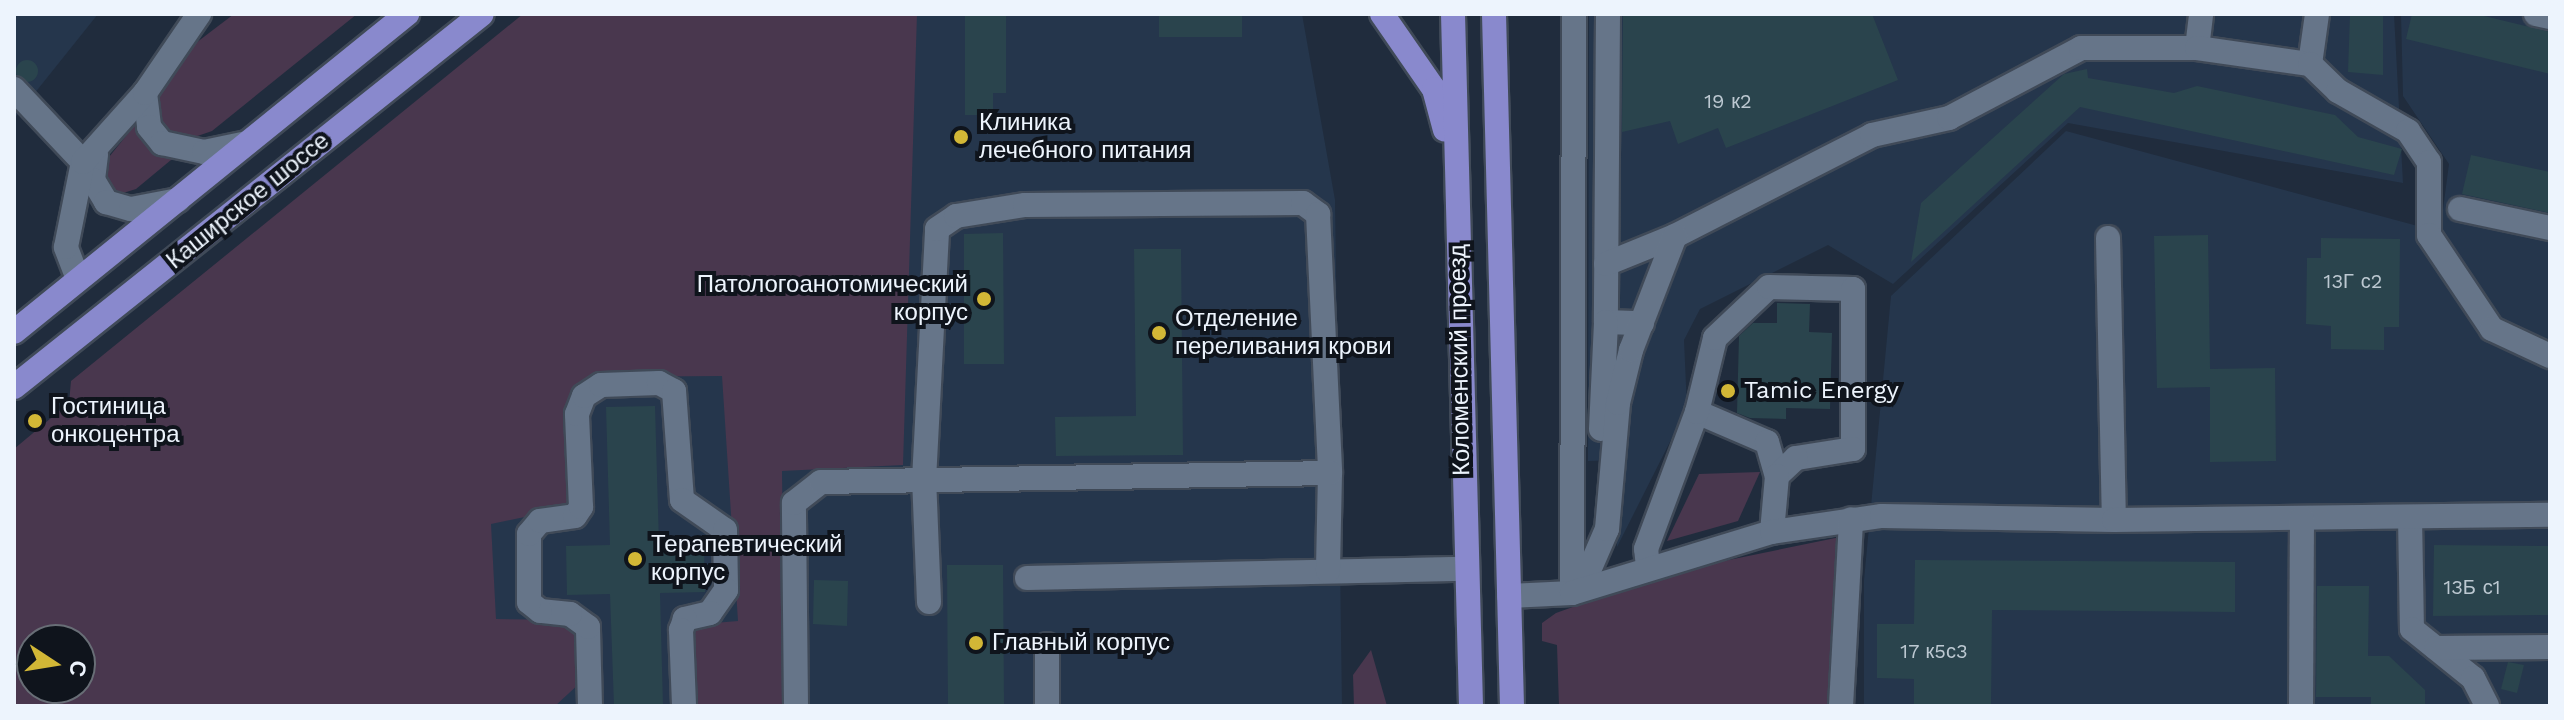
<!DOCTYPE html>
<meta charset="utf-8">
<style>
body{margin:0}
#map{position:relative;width:2564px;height:720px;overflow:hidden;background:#202c3d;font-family:"Work Sans",sans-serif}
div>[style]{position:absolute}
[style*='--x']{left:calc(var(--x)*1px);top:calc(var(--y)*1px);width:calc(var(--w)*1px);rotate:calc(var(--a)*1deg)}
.built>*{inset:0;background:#25364c}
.green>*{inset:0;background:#49374e}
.building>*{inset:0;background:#2a444d}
.round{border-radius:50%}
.roads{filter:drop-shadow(2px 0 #404a58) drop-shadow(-2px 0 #404a58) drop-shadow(0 2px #404a58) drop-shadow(0 -2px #404a58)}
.minor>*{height:24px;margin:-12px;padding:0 12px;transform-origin:12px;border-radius:12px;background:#667589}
.major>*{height:24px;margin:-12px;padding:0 12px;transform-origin:12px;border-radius:12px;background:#8989cd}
.dots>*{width:22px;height:22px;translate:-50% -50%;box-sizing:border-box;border:4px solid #0f141c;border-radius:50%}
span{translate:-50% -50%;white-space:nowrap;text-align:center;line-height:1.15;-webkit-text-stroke:8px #0f141c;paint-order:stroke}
.number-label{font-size:20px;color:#bcc8d1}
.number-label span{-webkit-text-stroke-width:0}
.poi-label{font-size:24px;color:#edf4fd}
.left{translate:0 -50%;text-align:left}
.right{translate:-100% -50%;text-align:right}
.street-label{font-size:24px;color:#edf4fd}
.frame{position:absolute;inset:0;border:16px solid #edf4fd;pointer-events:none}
.north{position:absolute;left:16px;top:624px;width:80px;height:80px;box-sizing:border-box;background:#0f141c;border:2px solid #686e76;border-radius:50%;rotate:102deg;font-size:22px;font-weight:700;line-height:32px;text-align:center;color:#edf4fd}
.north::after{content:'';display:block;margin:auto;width:28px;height:36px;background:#d2b736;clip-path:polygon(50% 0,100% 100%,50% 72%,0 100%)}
</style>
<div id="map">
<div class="built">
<div style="clip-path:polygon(14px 14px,98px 14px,14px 119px)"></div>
<div style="clip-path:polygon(evenodd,636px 14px,1302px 14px,1335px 200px,1342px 706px,14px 706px,14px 507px,636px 14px,32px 640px,80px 640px,80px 688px,32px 688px,32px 640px)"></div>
<div style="clip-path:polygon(1589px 14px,2394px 14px,2403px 183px,2068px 123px,1893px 284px,1828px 245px,1700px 309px,1684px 340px,1687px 408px,1617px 547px,1618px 460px,1588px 461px)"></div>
<div style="clip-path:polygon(2401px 14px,2550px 14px,2550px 706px,1864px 706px,1864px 580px,1891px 296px,2066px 131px,2440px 232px,2449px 164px,2403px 96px)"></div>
</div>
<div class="green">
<div style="clip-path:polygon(234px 14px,357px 14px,212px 131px,186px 140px,166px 133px,155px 95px,184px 52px)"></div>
<div style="clip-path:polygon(evenodd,523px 14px,917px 14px,903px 465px,782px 471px,785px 706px,695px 706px,690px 625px,738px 621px,722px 376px,594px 377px,574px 389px,574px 501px,567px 508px,491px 524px,496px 619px,566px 620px,579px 629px,581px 682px,555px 706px,14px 706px,14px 449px,69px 403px,71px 381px,523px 14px,32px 640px,80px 640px,80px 688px,32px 688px,32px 640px)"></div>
<div style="clip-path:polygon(138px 121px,177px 155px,136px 189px,120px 194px,103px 182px,105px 162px)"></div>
<div style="clip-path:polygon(1760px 472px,1738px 521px,1667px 541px,1699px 474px)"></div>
<div style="clip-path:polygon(1850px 535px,1848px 706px,1559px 706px,1557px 645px,1542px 641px,1542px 623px,1556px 613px,1670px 572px)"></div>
<div style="clip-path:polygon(1371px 650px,1387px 706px,1354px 706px,1353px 675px)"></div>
</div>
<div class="building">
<div style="clip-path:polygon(965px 14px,1006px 14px,1006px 93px,993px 93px,993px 115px,965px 115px)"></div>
<div style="clip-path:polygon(1159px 14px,1242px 14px,1242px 37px,1159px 37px)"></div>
<div style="clip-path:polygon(1623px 14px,1872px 14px,1898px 80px,1726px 148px,1718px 128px,1678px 144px,1670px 121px,1622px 132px)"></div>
<div style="clip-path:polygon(2350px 14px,2383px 14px,2383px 75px,2348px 72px)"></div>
<div style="clip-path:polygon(2412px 14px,2476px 14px,2550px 32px,2550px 74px,2406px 39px)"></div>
<div class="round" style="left:16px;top:60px;width:22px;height:22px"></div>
<div style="clip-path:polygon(2087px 69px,2088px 78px,2174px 93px,2197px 86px,2335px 115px,2358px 137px,2402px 149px,2394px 175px,2080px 107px,1911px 262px,1921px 203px,2064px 74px)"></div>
<div style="clip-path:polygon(2471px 155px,2550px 172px,2550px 213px,2462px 194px)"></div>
<div style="clip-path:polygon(1003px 233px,1004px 364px,964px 364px,964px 234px)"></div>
<div style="clip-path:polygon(2208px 235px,2210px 369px,2275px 368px,2276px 461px,2210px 462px,2210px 387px,2157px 388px,2154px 236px)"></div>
<div style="clip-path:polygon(2321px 238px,2400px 239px,2399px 327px,2384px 327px,2384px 350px,2331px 349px,2331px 326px,2306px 324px,2307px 258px,2321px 258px)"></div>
<div style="clip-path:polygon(1134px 249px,1181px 249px,1183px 455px,1056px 456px,1055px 417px,1136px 416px)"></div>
<div style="clip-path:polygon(1777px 303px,1810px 304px,1809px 332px,1832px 333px,1830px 409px,1786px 408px,1786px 419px,1750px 418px,1737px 413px,1739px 336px,1753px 323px,1777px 323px)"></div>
<div style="clip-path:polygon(655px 406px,659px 544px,704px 543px,705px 592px,660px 593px,663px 706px,614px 706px,610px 594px,567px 595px,566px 546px,610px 545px,606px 407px)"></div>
<div style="clip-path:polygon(2434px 545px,2550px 546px,2550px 615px,2433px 616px)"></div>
<div style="clip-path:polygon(1915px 560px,2235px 562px,2235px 612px,1992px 610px,1991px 706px,1914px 706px,1914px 679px,1877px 678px,1877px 624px,1914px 624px)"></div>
<div style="clip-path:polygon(947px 565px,1003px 565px,1004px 706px,948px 706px)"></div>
<div style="clip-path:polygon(814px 580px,848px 581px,847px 626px,813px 624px)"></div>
<div style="clip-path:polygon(2317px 586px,2369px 586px,2368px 656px,2389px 656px,2425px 690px,2425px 706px,2371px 706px,2371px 697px,2316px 697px)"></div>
<div style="clip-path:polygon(2508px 662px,2524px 665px,2517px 693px,2501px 689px)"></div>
</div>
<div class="roads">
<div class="minor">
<div style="--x:1608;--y:14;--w:308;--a:90.4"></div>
<div style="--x:1606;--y:322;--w:36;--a:2"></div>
<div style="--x:2536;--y:14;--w:14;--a:12"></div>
<div style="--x:2197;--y:48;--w:34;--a:-83"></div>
<div style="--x:2310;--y:64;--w:50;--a:-82"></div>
<div style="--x:14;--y:89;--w:100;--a:46.6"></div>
<div style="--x:145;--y:93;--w:34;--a:83"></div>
<div style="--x:149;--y:127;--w:21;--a:51"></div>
<div style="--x:162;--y:143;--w:43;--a:12.1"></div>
<div style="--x:204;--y:152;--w:44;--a:-11.8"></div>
<div style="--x:96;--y:155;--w:25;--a:97"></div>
<div style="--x:93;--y:180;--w:26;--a:59"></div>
<div style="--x:106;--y:202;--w:26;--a:16"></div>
<div style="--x:131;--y:209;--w:48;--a:-10.8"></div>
<div style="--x:2460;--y:209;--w:92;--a:11.9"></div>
<div style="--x:2108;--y:238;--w:282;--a:88.8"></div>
<div style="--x:1606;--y:264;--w:74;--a:-22.1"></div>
<div style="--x:1675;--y:236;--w:221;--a:-27.1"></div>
<div style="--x:1872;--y:135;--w:79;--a:-12.4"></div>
<div style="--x:1949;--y:118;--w:149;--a:-27.9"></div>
<div style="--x:2081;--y:48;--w:116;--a:0"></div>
<div style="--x:2197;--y:48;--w:114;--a:8.1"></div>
<div style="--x:2310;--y:64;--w:39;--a:44"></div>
<div style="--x:2338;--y:91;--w:81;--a:29.7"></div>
<div style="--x:2408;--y:131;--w:37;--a:56"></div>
<div style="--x:2429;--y:162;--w:73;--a:90"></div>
<div style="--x:2429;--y:235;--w:113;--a:56.2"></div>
<div style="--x:2492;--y:329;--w:64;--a:25"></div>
<div style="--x:78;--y:279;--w:34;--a:-111"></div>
<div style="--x:66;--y:247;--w:87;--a:-78.7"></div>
<div style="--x:83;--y:162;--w:93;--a:-48.1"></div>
<div style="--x:145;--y:93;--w:96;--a:-55.6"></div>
<div style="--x:1697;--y:412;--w:76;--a:23.2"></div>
<div style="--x:1767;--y:442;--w:35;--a:74"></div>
<div style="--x:1601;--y:429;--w:107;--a:-87.3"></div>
<div style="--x:2410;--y:517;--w:112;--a:89"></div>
<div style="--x:2412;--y:629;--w:78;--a:38.8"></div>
<div style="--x:2473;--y:678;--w:31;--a:63"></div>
<div style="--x:1648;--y:567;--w:18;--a:-96"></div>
<div style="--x:1646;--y:549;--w:146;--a:-69.6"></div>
<div style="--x:1697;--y:412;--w:76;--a:-76.3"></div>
<div style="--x:1715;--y:338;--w:74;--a:-43.4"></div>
<div style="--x:1769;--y:287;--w:84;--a:1.4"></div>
<div style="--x:1853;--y:289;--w:160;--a:90"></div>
<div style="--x:1853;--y:449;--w:58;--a:171"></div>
<div style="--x:1796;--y:458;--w:26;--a:137"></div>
<div style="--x:1777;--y:476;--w:56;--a:95.1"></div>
<div style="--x:1027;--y:578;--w:438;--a:-1.2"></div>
<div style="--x:1581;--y:589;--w:65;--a:-66.6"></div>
<div style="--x:1607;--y:529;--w:126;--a:-85"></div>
<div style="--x:1618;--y:403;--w:55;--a:-76.2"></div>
<div style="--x:1631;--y:350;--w:122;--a:-68.9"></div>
<div style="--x:1572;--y:593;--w:579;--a:-89.8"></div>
<div style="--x:1509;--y:596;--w:63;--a:-2.7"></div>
<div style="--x:1572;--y:593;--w:209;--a:-17"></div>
<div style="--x:1772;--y:532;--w:111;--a:-8.3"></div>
<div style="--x:1882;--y:516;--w:232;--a:1"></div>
<div style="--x:2114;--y:520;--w:436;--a:-0.7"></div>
<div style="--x:929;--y:602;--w:122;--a:-92.3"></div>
<div style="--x:924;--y:480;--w:251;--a:-87"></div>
<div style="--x:937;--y:229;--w:23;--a:-34"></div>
<div style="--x:956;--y:216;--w:70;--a:-9.1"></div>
<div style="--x:1025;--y:205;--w:278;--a:-0.4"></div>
<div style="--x:1303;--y:203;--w:19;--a:36"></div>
<div style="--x:1318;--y:214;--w:259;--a:87.3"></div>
<div style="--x:1330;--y:473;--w:98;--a:91.2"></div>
<div style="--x:1047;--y:645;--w:61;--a:90"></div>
<div style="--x:2436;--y:648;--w:114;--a:-0.5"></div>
<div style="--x:590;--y:706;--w:79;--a:-91.5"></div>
<div style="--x:588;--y:627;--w:22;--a:-144"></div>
<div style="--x:570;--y:614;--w:30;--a:-174"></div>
<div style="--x:540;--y:611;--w:14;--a:-141"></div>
<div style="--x:529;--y:602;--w:68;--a:-90"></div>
<div style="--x:529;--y:534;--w:17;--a:-50"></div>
<div style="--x:540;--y:521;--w:35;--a:-8"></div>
<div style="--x:575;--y:516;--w:11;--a:-56"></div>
<div style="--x:581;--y:507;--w:93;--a:-92.5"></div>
<div style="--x:577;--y:414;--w:19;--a:-69"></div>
<div style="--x:584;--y:396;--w:20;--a:-33"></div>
<div style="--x:601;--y:385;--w:58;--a:-2"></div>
<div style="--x:659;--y:383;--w:17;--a:28"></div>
<div style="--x:674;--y:391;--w:109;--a:85.8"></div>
<div style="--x:682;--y:500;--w:52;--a:34.9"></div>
<div style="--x:725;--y:530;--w:60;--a:89"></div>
<div style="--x:726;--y:590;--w:28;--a:125"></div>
<div style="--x:710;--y:613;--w:26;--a:167"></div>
<div style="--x:685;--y:619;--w:12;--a:110"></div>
<div style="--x:681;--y:630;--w:76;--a:87.7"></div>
<div style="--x:796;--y:706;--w:203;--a:-90.6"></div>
<div style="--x:794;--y:503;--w:34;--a:-38"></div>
<div style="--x:821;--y:482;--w:509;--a:-1.01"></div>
<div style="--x:1841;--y:706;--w:187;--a:-86.9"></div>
<div style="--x:2301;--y:706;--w:188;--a:-89.7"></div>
</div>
<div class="major">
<div style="--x:1382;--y:14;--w:91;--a:55.3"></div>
<div style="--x:1434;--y:89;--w:42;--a:75"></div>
<div style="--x:1453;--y:14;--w:692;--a:88.51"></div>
<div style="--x:1494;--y:14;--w:692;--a:88.51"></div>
<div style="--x:14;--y:332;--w:506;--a:-38.98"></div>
<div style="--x:14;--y:387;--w:598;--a:-38.56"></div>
</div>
</div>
<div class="dots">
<div style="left:961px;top:137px;background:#d2b736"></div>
<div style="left:984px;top:299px;background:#d2b736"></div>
<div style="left:1159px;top:333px;background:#d2b736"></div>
<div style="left:1728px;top:391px;background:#d2b736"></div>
<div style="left:35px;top:421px;background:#d2b736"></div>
<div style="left:635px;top:559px;background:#d2b736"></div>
<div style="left:976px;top:643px;background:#d2b736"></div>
</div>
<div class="number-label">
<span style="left:1728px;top:101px">19 к2</span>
<span style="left:2353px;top:281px">13Г с2</span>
<span style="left:2472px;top:587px">13Б с1</span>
<span style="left:1934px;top:651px">17 к5с3</span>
</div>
<div class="poi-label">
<span class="left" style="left:979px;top:137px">Клиника<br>лечебного питания</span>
<span class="right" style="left:968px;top:299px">Патологоанотомический<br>корпус</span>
<span class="left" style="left:1175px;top:333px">Отделение<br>переливания крови</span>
<span class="left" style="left:1744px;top:391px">Tamic Energy</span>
<span class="left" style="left:51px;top:421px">Гостиница<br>онкоцентра</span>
<span class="left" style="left:651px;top:559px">Терапевтический<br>корпус</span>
<span class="left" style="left:992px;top:643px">Главный корпус</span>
</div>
<div class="street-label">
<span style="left:248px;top:201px;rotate:-39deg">Каширское шоссе</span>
<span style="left:1460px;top:360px;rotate:-91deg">Коломенский проезд</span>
</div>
<div class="frame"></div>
<div class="north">С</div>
</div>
